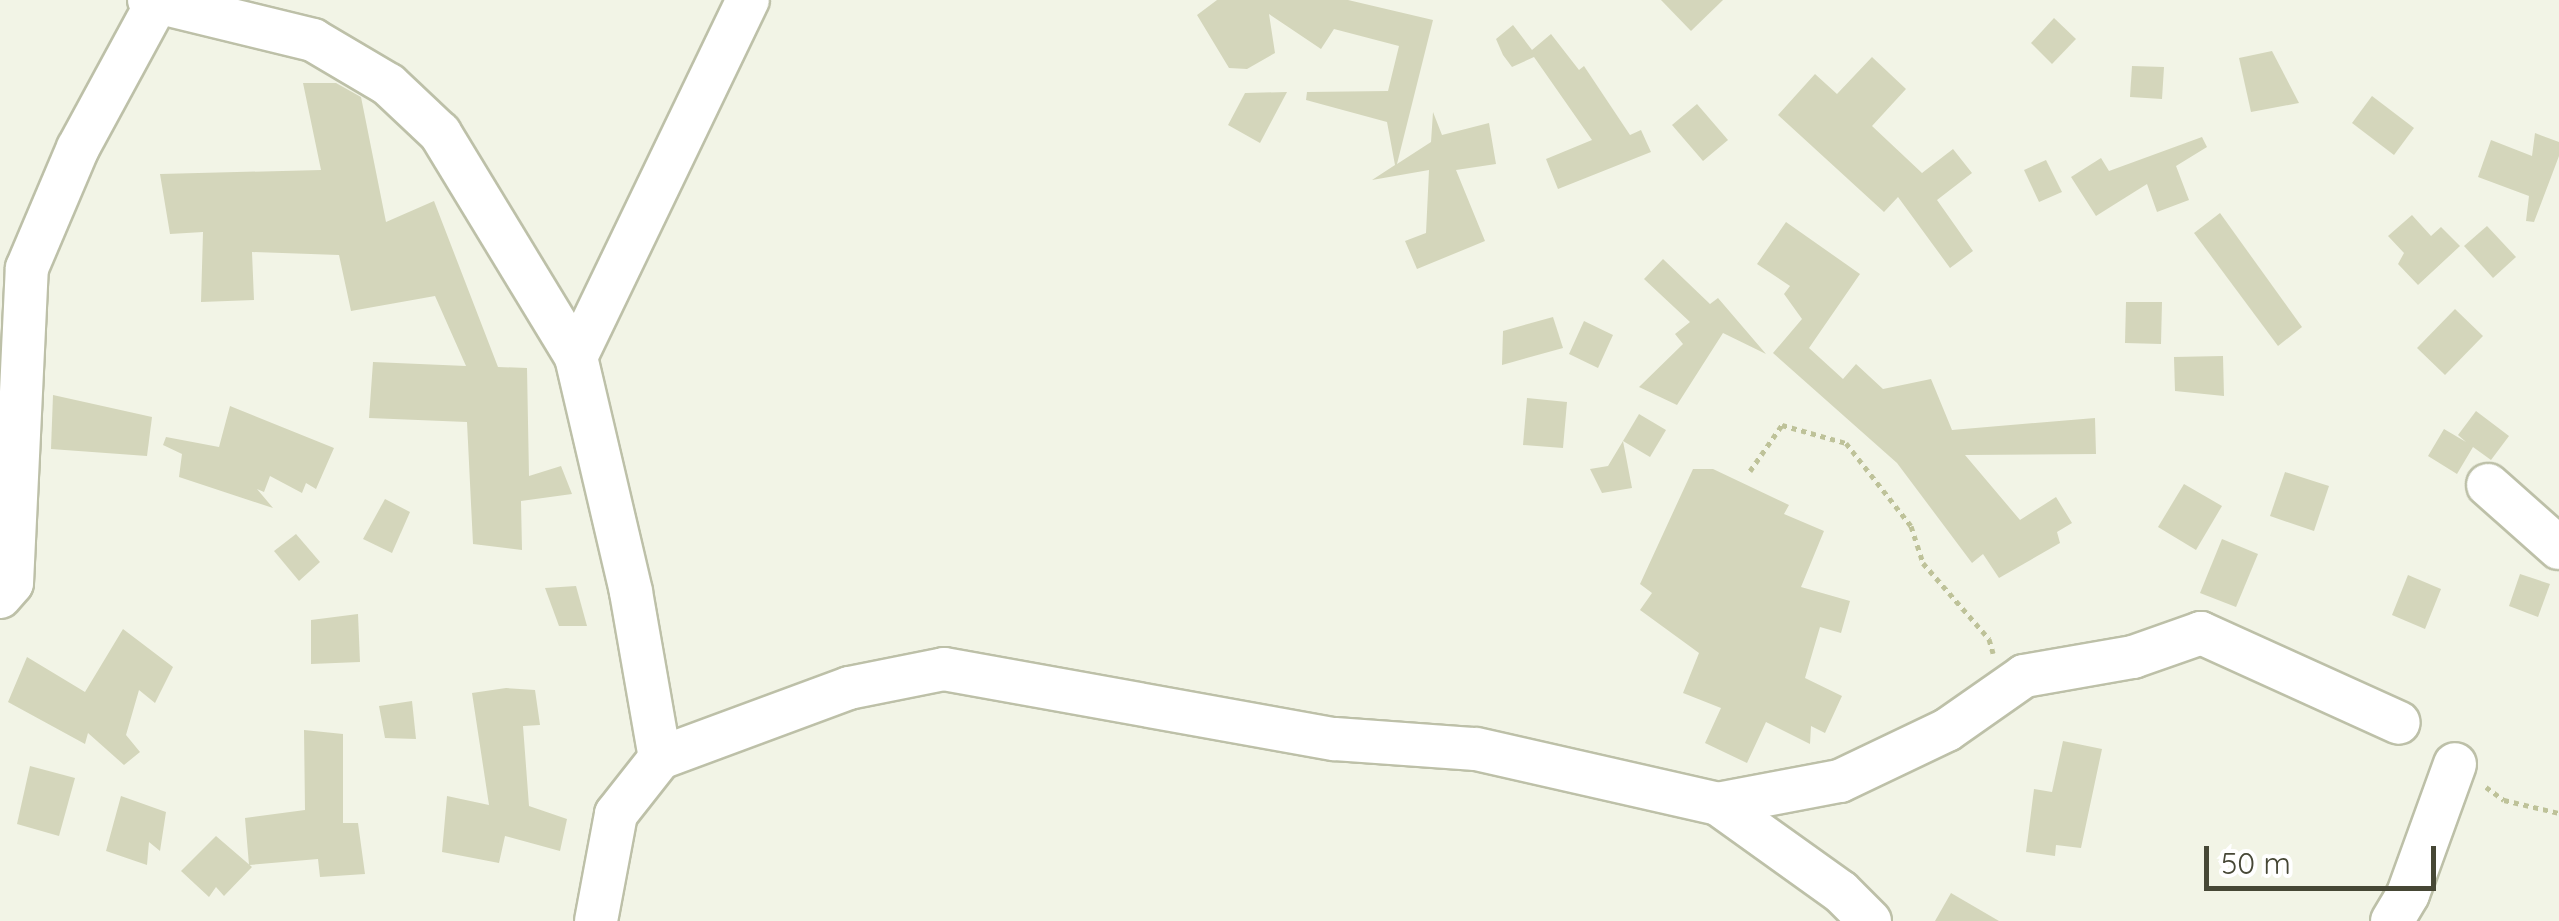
<!DOCTYPE html>
<style>
body{margin:0}
#map{position:relative;width:2559px;height:921px;overflow:hidden;background:#f2f4e6;font-family:Quicksand,sans-serif}
div>[style]{position:absolute}
[style*='--x']{left:calc(var(--x)*1px);top:calc(var(--y)*1px);width:calc(var(--w)*1px);rotate:calc(var(--a)*1deg)}
.building>*{inset:0;background:#d4d6bb}
.path>*{height:5px;margin-top:-2.5px;transform-origin:0;background:repeating-linear-gradient(90deg,#bec299 0 5px,transparent 0 10px)}
.roads{filter:drop-shadow(2px 0 #bdc0a8) drop-shadow(-2px 0 #bdc0a8) drop-shadow(0 2px #bdc0a8) drop-shadow(0 -2px #bdc0a8)}
.minor>*{height:42px;margin:-21px;padding:0 21px;transform-origin:21px;border-radius:21px;background:#fff}
span{translate:-50% -50%;white-space:nowrap;text-align:center;line-height:1.15;-webkit-text-stroke:8px #fff;paint-order:stroke}
.scale{position:absolute;left:2204px;top:846px;width:232px;height:45px;box-sizing:border-box;border:5px solid #464735;border-top:0;padding-left:12px;font-size:30px;line-height:35px;white-space:nowrap;color:#464735;-webkit-text-stroke:8px #fff;paint-order:stroke}
</style>
<div id="map">
<div class="building">
<div style="clip-path:polygon(1217px 0,1348px 0,1433px 20px,1397px 164px,1431px 142px,1433px 112px,1442px 135px,1489px 123px,1496px 164px,1456px 170px,1485px 241px,1417px 269px,1405px 241px,1426px 233px,1429px 170px,1372px 180px,1395px 165px,1387px 122px,1306px 100px,1307px 92px,1388px 91px,1399px 46px,1334px 29px,1321px 49px,1269px 14px,1275px 53px,1247px 69px,1229px 68px,1197px 15px)"></div>
<div style="clip-path:polygon(1661px 0,1723px 0,1691px 31px)"></div>
<div style="clip-path:polygon(2054px 18px,2076px 39px,2052px 64px,2031px 43px)"></div>
<div style="clip-path:polygon(1513px 25px,1532px 50px,1551px 34px,1579px 70px,1584px 66px,1630px 135px,1641px 130px,1651px 152px,1558px 189px,1546px 159px,1592px 140px,1534px 57px,1512px 67px,1503px 55px,1496px 39px)"></div>
<div style="clip-path:polygon(2272px 51px,2299px 103px,2251px 112px,2239px 58px)"></div>
<div style="clip-path:polygon(1872px 57px,1906px 89px,1872px 126px,1922px 173px,1953px 149px,1972px 173px,1937px 200px,1973px 251px,1950px 268px,1898px 197px,1884px 212px,1778px 115px,1815px 74px,1837px 94px)"></div>
<div style="clip-path:polygon(2132px 66px,2164px 67px,2162px 99px,2130px 97px)"></div>
<div style="clip-path:polygon(303px 83px,336px 83px,361px 97px,386px 222px,434px 201px,498px 367px,527px 368px,529px 476px,561px 466px,572px 494px,521px 501px,522px 550px,473px 544px,467px 422px,369px 418px,373px 362px,466px 366px,435px 296px,351px 311px,339px 255px,252px 252px,254px 300px,201px 302px,203px 232px,170px 234px,160px 174px,321px 170px)"></div>
<div style="clip-path:polygon(1287px 92px,1260px 143px,1228px 125px,1245px 93px)"></div>
<div style="clip-path:polygon(2372px 96px,2414px 128px,2394px 155px,2352px 123px)"></div>
<div style="clip-path:polygon(1697px 104px,1728px 140px,1703px 161px,1672px 125px)"></div>
<div style="clip-path:polygon(2535px 133px,2559px 142px,2559px 156px,2534px 222px,2526px 221px,2529px 196px,2478px 177px,2491px 140px,2532px 156px)"></div>
<div style="clip-path:polygon(2202px 137px,2207px 147px,2176px 166px,2189px 200px,2157px 212px,2147px 184px,2096px 216px,2071px 177px,2101px 158px,2109px 171px)"></div>
<div style="clip-path:polygon(2046px 160px,2062px 192px,2039px 202px,2024px 170px)"></div>
<div style="clip-path:polygon(2220px 213px,2302px 327px,2278px 346px,2194px 233px)"></div>
<div style="clip-path:polygon(2412px 215px,2431px 236px,2441px 227px,2460px 246px,2418px 285px,2398px 264px,2404px 253px,2388px 236px)"></div>
<div style="clip-path:polygon(1786px 222px,1860px 274px,1809px 348px,1843px 379px,1856px 364px,1883px 389px,1931px 379px,1952px 430px,2095px 418px,2096px 454px,1965px 455px,2020px 520px,2056px 497px,2072px 523px,2057px 532px,2060px 543px,1999px 578px,1983px 554px,1972px 563px,1897px 463px,1773px 353px,1802px 319px,1784px 294px,1790px 286px,1757px 264px)"></div>
<div style="clip-path:polygon(2487px 226px,2516px 257px,2493px 278px,2464px 246px)"></div>
<div style="clip-path:polygon(1663px 259px,1710px 304px,1718px 298px,1766px 354px,1723px 333px,1677px 405px,1639px 387px,1683px 344px,1675px 334px,1690px 322px,1644px 279px)"></div>
<div style="clip-path:polygon(2126px 302px,2162px 302px,2161px 344px,2125px 343px)"></div>
<div style="clip-path:polygon(2455px 309px,2483px 336px,2445px 375px,2417px 348px)"></div>
<div style="clip-path:polygon(1553px 317px,1563px 348px,1502px 365px,1503px 331px)"></div>
<div style="clip-path:polygon(1584px 321px,1613px 335px,1598px 368px,1569px 354px)"></div>
<div style="clip-path:polygon(2223px 356px,2224px 396px,2175px 391px,2174px 357px)"></div>
<div style="clip-path:polygon(53px 395px,152px 417px,147px 456px,51px 449px)"></div>
<div style="clip-path:polygon(1527px 398px,1567px 402px,1563px 448px,1523px 445px)"></div>
<div style="clip-path:polygon(230px 406px,334px 448px,316px 489px,306px 483px,302px 493px,270px 476px,264px 492px,257px 489px,273px 508px,179px 477px,182px 454px,163px 445px,166px 437px,219px 447px)"></div>
<div style="clip-path:polygon(2476px 411px,2509px 436px,2491px 460px,2473px 447px,2457px 474px,2428px 456px,2444px 429px,2466px 442px,2458px 435px)"></div>
<div style="clip-path:polygon(1639px 414px,1666px 430px,1650px 457px,1623px 441px)"></div>
<div style="clip-path:polygon(1623px 441px,1632px 488px,1602px 493px,1590px 469px,1608px 466px)"></div>
<div style="clip-path:polygon(1693px 469px,1713px 469px,1789px 505px,1784px 514px,1824px 531px,1801px 587px,1850px 601px,1841px 633px,1820px 627px,1805px 678px,1842px 696px,1825px 733px,1811px 726px,1810px 744px,1766px 722px,1747px 763px,1705px 743px,1721px 708px,1683px 693px,1699px 653px,1640px 610px,1652px 593px,1640px 584px)"></div>
<div style="clip-path:polygon(2285px 472px,2329px 486px,2314px 531px,2270px 516px)"></div>
<div style="clip-path:polygon(2184px 484px,2222px 506px,2196px 550px,2158px 527px)"></div>
<div style="clip-path:polygon(385px 499px,410px 512px,392px 553px,363px 539px)"></div>
<div style="clip-path:polygon(296px 534px,320px 562px,299px 581px,274px 551px)"></div>
<div style="clip-path:polygon(2222px 539px,2258px 554px,2236px 607px,2200px 593px)"></div>
<div style="clip-path:polygon(2520px 574px,2550px 584px,2538px 617px,2509px 606px)"></div>
<div style="clip-path:polygon(2408px 575px,2441px 589px,2425px 629px,2392px 615px)"></div>
<div style="clip-path:polygon(576px 586px,587px 626px,559px 626px,545px 588px)"></div>
<div style="clip-path:polygon(358px 614px,360px 662px,311px 664px,311px 620px)"></div>
<div style="clip-path:polygon(123px 629px,173px 667px,155px 703px,139px 690px,126px 735px,140px 752px,124px 765px,88px 733px,85px 744px,8px 702px,27px 657px,85px 692px)"></div>
<div style="clip-path:polygon(506px 688px,535px 690px,540px 725px,523px 726px,529px 806px,567px 819px,560px 851px,505px 836px,499px 863px,442px 852px,447px 796px,489px 805px,472px 693px)"></div>
<div style="clip-path:polygon(412px 701px,416px 739px,385px 738px,379px 706px)"></div>
<div style="clip-path:polygon(304px 730px,343px 734px,343px 823px,358px 823px,365px 874px,320px 877px,318px 859px,249px 865px,245px 818px,305px 810px)"></div>
<div style="clip-path:polygon(2063px 741px,2102px 749px,2081px 848px,2056px 845px,2055px 856px,2026px 852px,2034px 789px,2052px 792px)"></div>
<div style="clip-path:polygon(30px 766px,75px 778px,59px 836px,17px 824px)"></div>
<div style="clip-path:polygon(121px 796px,166px 812px,160px 851px,149px 842px,147px 865px,106px 851px)"></div>
<div style="clip-path:polygon(216px 836px,252px 867px,224px 896px,216px 887px,209px 897px,181px 871px)"></div>
<div style="clip-path:polygon(1951px 893px,1999px 921px,1935px 921px)"></div>
</div>
<div class="path">
<div style="--x:1750;--y:471;--w:56;--a:-55.2"></div>
<div style="--x:1782;--y:425;--w:66;--a:15.7"></div>
<div style="--x:1846;--y:443;--w:105;--a:51.9"></div>
<div style="--x:1911;--y:526;--w:39;--a:72"></div>
<div style="--x:1923;--y:563;--w:101;--a:49"></div>
<div style="--x:1989;--y:639;--w:15;--a:74"></div>
<div style="--x:2486;--y:787;--w:22;--a:36"></div>
<div style="--x:2504;--y:800;--w:57;--a:13.3"></div>
</div>
<div class="roads">
<div class="minor">
<div style="--x:149;--y:0;--w:169;--a:13.7"></div>
<div style="--x:313;--y:40;--w:88;--a:30.6"></div>
<div style="--x:389;--y:85;--w:70;--a:43.3"></div>
<div style="--x:440;--y:133;--w:262;--a:58.7"></div>
<div style="--x:576;--y:357;--w:241;--a:76.8"></div>
<div style="--x:631;--y:592;--w:169;--a:80.1"></div>
<div style="--x:576;--y:357;--w:396;--a:-64.3"></div>
<div style="--x:2488;--y:485;--w:95;--a:41.6"></div>
<div style="--x:0;--y:597;--w:18;--a:-49"></div>
<div style="--x:12;--y:583;--w:315;--a:-87.3"></div>
<div style="--x:27;--y:268;--w:130;--a:-67"></div>
<div style="--x:78;--y:148;--w:162;--a:-61.5"></div>
<div style="--x:1718;--y:804;--w:124;--a:-10.7"></div>
<div style="--x:1840;--y:781;--w:119;--a:-25.5"></div>
<div style="--x:1947;--y:730;--w:94;--a:-35"></div>
<div style="--x:2024;--y:676;--w:111;--a:-9.9"></div>
<div style="--x:2133;--y:657;--w:72;--a:-19.4"></div>
<div style="--x:2201;--y:633;--w:217;--a:24.4"></div>
<div style="--x:596;--y:921;--w:109;--a:-79.4"></div>
<div style="--x:616;--y:814;--w:71;--a:-51.8"></div>
<div style="--x:660;--y:758;--w:202;--a:-20.3"></div>
<div style="--x:849;--y:688;--w:97;--a:-11.3"></div>
<div style="--x:944;--y:669;--w:397;--a:10.2"></div>
<div style="--x:1335;--y:739;--w:141;--a:4.1"></div>
<div style="--x:1476;--y:749;--w:248;--a:12.8"></div>
<div style="--x:1718;--y:804;--w:151;--a:35.6"></div>
<div style="--x:1841;--y:892;--w:41;--a:45"></div>
<div style="--x:2392;--y:921;--w:31;--a:-59"></div>
<div style="--x:2408;--y:894;--w:138;--a:-70.1"></div>
</div>
</div>
<div class="scale">50 m</div>
</div>
